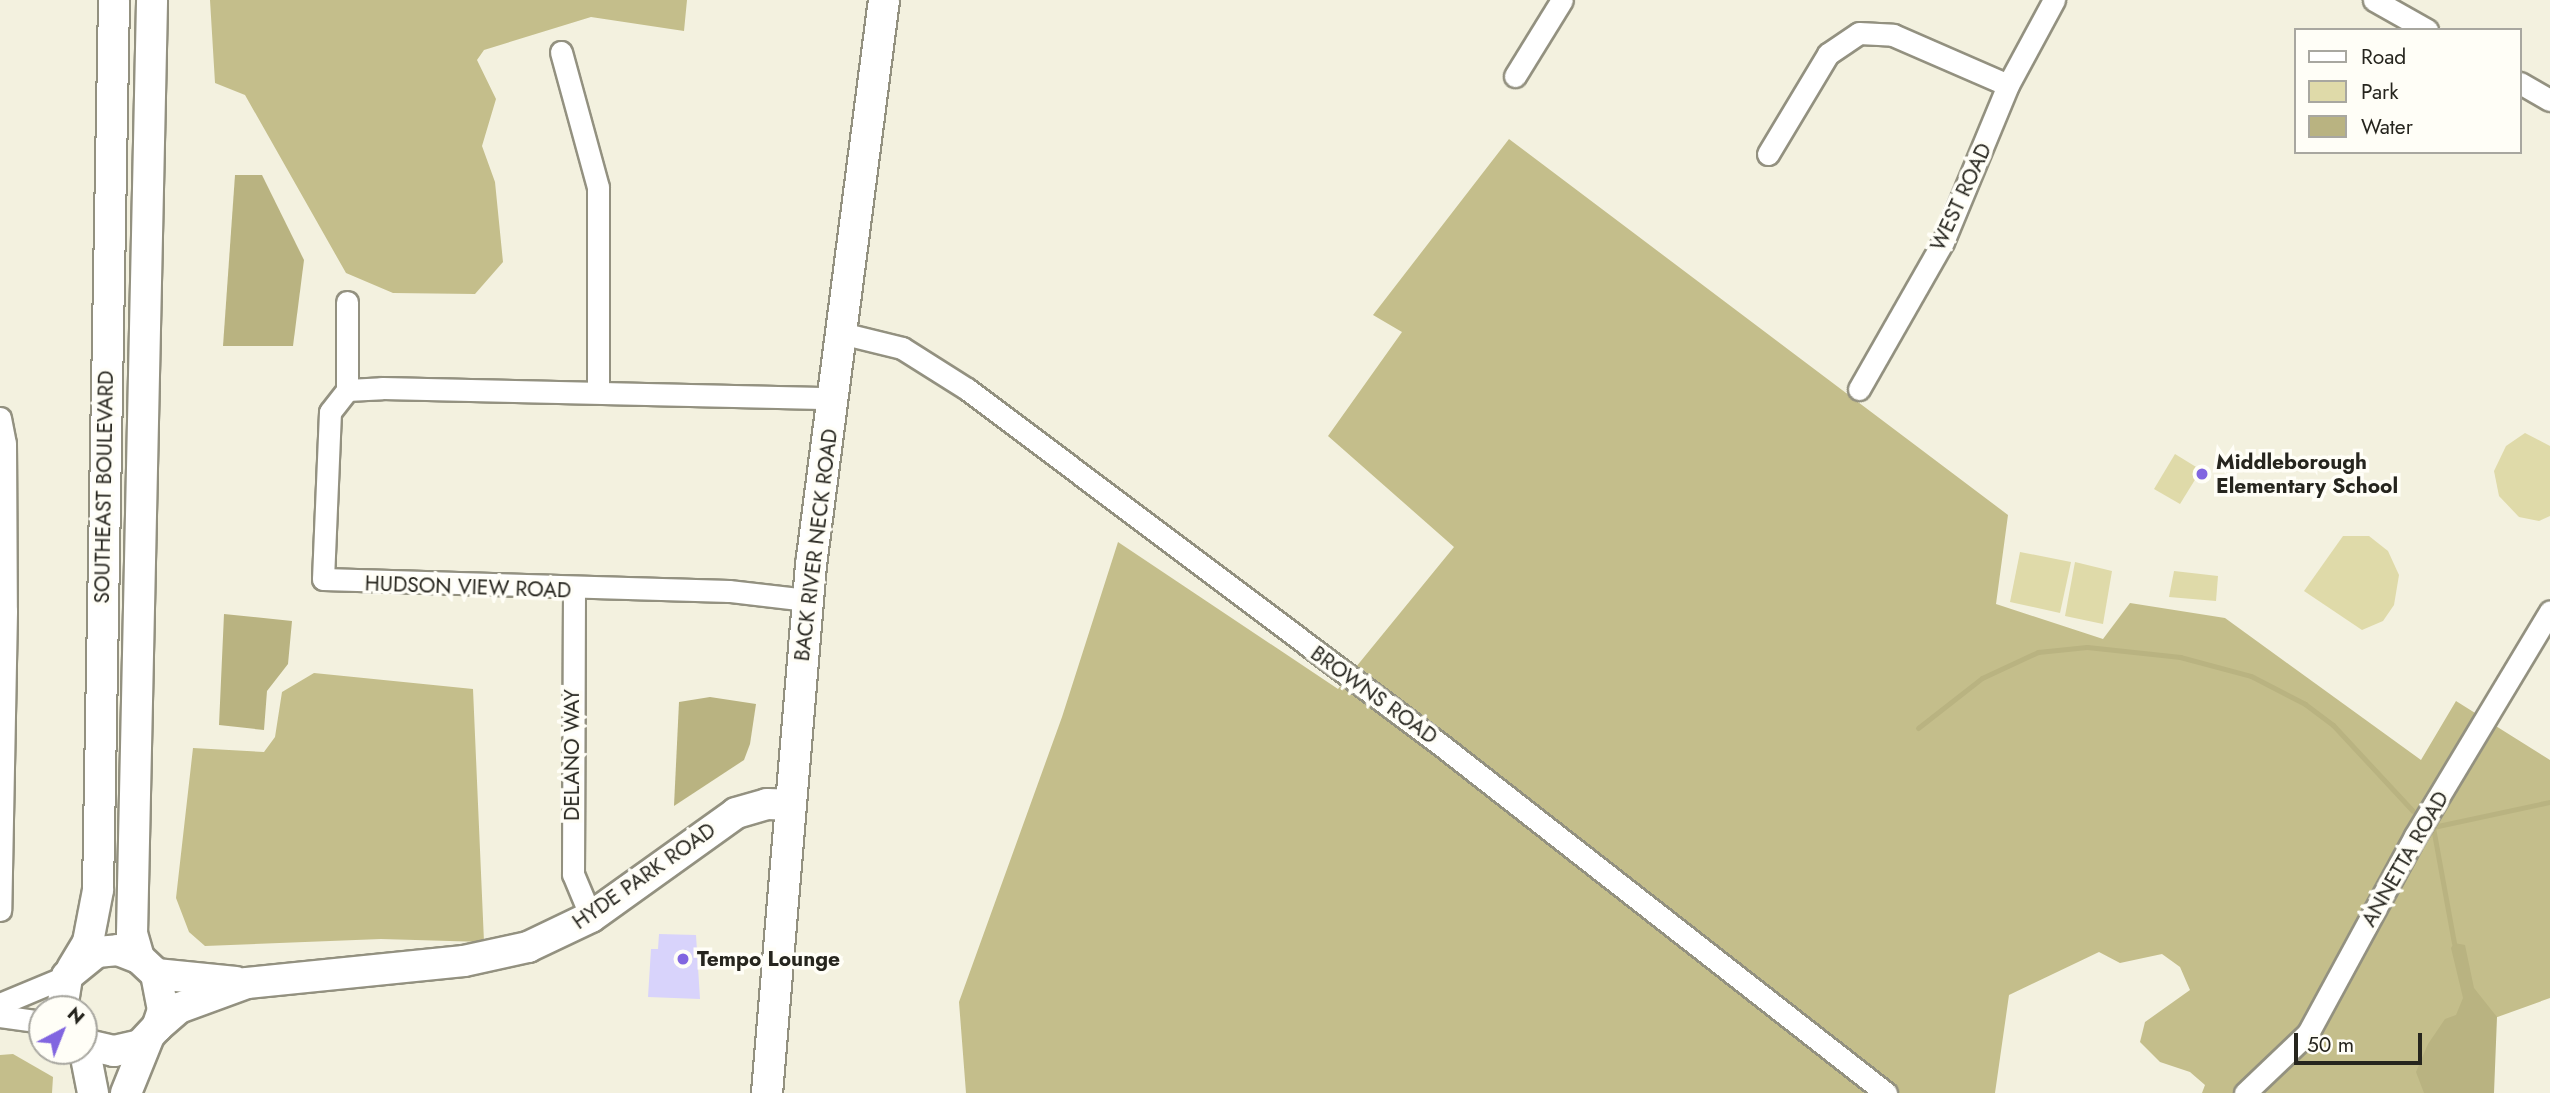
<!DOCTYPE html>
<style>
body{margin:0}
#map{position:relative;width:2550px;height:1093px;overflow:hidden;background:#f3f1df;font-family:Jost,sans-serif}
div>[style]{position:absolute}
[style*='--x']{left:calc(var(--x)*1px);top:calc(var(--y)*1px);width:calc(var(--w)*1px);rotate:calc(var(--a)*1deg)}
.green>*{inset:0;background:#dfdaa9}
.forest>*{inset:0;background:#c4be8b}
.water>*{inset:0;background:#b9b381}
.stream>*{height:5px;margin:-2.5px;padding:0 2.5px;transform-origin:2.5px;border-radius:2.5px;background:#b9b381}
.building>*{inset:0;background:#d8d3fb}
.roads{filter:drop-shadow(2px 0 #939180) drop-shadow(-2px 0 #939180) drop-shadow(0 2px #939180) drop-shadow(0 -2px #939180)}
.street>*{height:21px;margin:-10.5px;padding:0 10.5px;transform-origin:10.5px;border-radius:10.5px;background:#fff}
.secondary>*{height:30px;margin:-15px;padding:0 15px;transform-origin:15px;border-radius:15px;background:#fff}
.dots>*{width:19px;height:19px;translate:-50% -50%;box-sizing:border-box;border:4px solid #fffef7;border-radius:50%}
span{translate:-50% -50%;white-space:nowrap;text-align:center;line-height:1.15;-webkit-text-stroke:7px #fffef7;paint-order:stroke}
.street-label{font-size:21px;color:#26251e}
.poi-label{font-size:21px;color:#26251e;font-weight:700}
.left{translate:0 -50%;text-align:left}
.legend{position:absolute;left:2294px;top:28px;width:228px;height:126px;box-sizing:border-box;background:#fffef7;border:2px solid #a8a7a0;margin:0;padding:9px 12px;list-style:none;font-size:21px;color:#26251e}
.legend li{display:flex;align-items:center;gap:14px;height:35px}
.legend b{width:35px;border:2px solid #a8a7a0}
.north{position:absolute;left:28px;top:995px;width:70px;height:70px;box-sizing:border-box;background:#fffef7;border:2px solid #a8a7a0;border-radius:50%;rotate:42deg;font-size:19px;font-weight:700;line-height:28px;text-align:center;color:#26251e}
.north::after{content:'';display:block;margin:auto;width:24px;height:32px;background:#8165e0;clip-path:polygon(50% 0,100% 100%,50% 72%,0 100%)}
.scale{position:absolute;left:2294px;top:1033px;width:128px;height:32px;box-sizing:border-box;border:4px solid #26251e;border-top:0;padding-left:9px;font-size:21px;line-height:24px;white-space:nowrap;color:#26251e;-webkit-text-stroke:5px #fffef7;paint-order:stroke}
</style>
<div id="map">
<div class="green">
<div style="clip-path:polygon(2525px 433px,2550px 446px,2550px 516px,2539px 521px,2519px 517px,2499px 496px,2494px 471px,2506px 446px)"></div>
<div style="clip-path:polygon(2175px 454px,2201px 470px,2180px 504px,2154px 489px)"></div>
<div style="clip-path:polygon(2343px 536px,2369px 536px,2388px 551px,2399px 575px,2394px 605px,2383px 621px,2362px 630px,2304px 591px)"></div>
<div style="clip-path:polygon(2020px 552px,2071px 562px,2060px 613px,2010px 602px)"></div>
<div style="clip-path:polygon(2075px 562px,2112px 571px,2103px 624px,2065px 616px)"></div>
<div style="clip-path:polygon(2174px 571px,2218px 576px,2216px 601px,2169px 597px)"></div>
</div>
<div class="forest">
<div style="clip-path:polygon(210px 0,687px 0,684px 31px,591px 17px,484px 50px,477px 60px,496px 99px,482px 146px,495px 182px,503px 262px,475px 294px,393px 293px,346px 273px,245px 95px,215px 83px)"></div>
<div style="clip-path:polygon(1509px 139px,2008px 515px,1996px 604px,2103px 639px,2130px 603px,2225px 618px,2421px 760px,2456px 701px,2550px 760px,2550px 998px,2456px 1032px,2432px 1093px,2202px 1093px,2205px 1085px,2190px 1072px,2160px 1062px,2140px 1042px,2145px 1022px,2190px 990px,2180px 967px,2162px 954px,2120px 963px,2099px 952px,2009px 995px,1995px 1093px,966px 1093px,959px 1002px,1062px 717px,1118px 542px,1338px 689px,1454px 547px,1328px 436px,1402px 332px,1373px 315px)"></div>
<div style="clip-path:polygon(314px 673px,473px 689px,484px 942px,381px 939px,205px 946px,189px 932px,176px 898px,193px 748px,264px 752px,275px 737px,282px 692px)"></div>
<div style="clip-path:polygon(13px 1054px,53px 1077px,52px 1093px,0 1093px,0 1055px)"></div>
</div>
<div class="water">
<div style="clip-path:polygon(235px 175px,262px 175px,304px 260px,293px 346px,223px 346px)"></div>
<div style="clip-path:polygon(224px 614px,292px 621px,288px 664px,267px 691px,264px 730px,219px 725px)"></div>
<div style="clip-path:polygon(710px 697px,756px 704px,750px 744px,744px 760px,674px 806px,679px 702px)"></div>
<div style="clip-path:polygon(2454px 943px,2465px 945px,2474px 988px,2497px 1017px,2494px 1093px,2424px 1093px,2416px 1072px,2428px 1044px,2445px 1019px,2456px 1015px,2463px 998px,2451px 948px)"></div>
</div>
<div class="stream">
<div style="--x:1918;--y:728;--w:81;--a:-38"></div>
<div style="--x:1982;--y:678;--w:62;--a:-24.9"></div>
<div style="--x:2038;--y:652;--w:49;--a:-5.8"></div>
<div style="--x:2087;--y:647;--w:94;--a:6.1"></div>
<div style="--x:2180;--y:657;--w:73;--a:15"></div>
<div style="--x:2251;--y:676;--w:61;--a:27.4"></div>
<div style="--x:2305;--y:704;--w:35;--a:37"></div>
<div style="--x:2333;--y:725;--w:117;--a:47.1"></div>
<div style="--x:2454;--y:943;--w:118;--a:-100.3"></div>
<div style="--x:2433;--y:827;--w:120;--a:-12.1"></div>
</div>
<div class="building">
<div style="clip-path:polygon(659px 934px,696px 935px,700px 999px,648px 997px,651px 949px,658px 949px)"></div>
</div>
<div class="roads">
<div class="street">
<div style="--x:2374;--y:0;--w:61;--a:29.5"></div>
<div style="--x:561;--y:52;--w:140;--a:74.7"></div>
<div style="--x:598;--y:187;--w:205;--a:90"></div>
<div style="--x:1515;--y:76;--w:89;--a:-58.3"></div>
<div style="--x:2520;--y:83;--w:34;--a:30"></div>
<div style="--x:1768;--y:154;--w:117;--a:-59"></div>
<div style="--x:1828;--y:54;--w:37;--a:-34"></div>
<div style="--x:1859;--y:33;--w:34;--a:3"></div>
<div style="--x:1893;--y:35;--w:125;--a:23.5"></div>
<div style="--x:347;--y:302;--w:88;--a:90"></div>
<div style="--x:841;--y:333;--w:63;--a:13.8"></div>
<div style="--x:902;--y:348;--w:77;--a:32.2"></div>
<div style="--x:967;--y:389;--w:593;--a:36.91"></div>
<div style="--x:1441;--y:745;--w:565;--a:38.03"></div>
<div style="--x:1859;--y:389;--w:169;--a:-60.3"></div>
<div style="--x:1943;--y:242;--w:170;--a:-67.5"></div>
<div style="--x:2008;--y:85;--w:97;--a:-61.6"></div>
<div style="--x:0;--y:418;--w:25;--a:79"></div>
<div style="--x:5;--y:443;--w:168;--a:89.7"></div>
<div style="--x:6;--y:611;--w:299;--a:91.1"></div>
<div style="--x:574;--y:590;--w:284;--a:90.2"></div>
<div style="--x:573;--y:874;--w:47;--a:67.3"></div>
<div style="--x:807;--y:600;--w:79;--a:-173.4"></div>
<div style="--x:729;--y:591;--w:406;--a:-178.3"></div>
<div style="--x:323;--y:579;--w:167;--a:-87.6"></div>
<div style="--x:330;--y:412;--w:28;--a:-52"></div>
<div style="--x:347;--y:390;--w:35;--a:-3"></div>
<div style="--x:382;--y:388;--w:451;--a:1.3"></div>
<div style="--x:0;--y:1004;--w:73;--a:-22.7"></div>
<div style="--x:0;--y:1016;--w:42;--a:8.1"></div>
<div style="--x:2245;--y:1093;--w:87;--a:-43.6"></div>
<div style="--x:2308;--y:1033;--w:224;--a:-61.5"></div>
<div style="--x:2415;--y:836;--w:262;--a:-59"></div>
</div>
<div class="secondary">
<div style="--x:139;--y:958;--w:25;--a:-106"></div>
<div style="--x:132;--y:934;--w:934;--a:-88.77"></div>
<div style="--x:72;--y:969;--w:31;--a:-59"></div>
<div style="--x:88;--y:942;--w:53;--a:-79.1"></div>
<div style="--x:98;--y:890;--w:890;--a:-88.97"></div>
<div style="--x:156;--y:974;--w:80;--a:5.7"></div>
<div style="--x:62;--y:1009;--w:33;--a:-81"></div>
<div style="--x:67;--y:976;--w:38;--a:-39"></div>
<div style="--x:97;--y:952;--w:21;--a:-5"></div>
<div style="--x:118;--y:950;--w:22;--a:21"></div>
<div style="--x:139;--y:958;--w:23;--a:43"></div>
<div style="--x:156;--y:974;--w:37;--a:79"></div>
<div style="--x:163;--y:1010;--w:18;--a:109"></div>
<div style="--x:157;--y:1027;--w:25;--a:133"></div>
<div style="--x:140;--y:1045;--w:27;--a:167"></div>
<div style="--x:114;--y:1051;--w:31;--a:-167"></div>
<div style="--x:157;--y:1027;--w:29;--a:-41"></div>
<div style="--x:179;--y:1008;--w:72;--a:-20.2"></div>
<div style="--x:247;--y:983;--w:218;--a:-5.8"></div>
<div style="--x:464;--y:961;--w:66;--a:-12.3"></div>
<div style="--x:528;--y:947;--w:70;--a:-25.5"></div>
<div style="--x:591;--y:917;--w:178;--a:-35.6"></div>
<div style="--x:736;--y:813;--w:32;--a:-16"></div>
<div style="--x:767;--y:804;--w:24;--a:2"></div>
<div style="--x:84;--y:1047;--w:47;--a:78.9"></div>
<div style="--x:126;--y:1093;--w:61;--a:-68"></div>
<div style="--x:767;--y:1093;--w:530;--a:-85.24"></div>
<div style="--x:811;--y:565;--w:570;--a:-82.64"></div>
</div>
</div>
<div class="dots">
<div style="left:2202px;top:474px;background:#8165e0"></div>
<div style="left:683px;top:959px;background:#8165e0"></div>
</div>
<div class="street-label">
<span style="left:1961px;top:197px;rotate:-65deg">WEST ROAD</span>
<span style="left:104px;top:487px;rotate:-89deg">SOUTHEAST BOULEVARD</span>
<span style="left:816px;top:545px;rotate:-83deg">BACK RIVER NECK ROAD</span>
<span style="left:468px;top:587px;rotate:2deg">HUDSON VIEW ROAD</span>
<span style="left:1374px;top:695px;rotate:36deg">BROWNS ROAD</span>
<span style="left:572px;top:755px;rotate:-90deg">DELANO WAY</span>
<span style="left:2405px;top:859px;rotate:-60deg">ANNETTA ROAD</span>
<span style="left:644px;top:876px;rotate:-35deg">HYDE PARK ROAD</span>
</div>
<div class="poi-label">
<span class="left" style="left:2216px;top:474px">Middleborough<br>Elementary School</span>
<span class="left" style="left:697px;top:959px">Tempo Lounge</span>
</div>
<ul class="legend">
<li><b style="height:9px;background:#fff"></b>Road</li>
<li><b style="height:19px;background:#dfdaa9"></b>Park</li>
<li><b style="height:19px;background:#b9b381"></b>Water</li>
</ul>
<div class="north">N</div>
<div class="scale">50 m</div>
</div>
